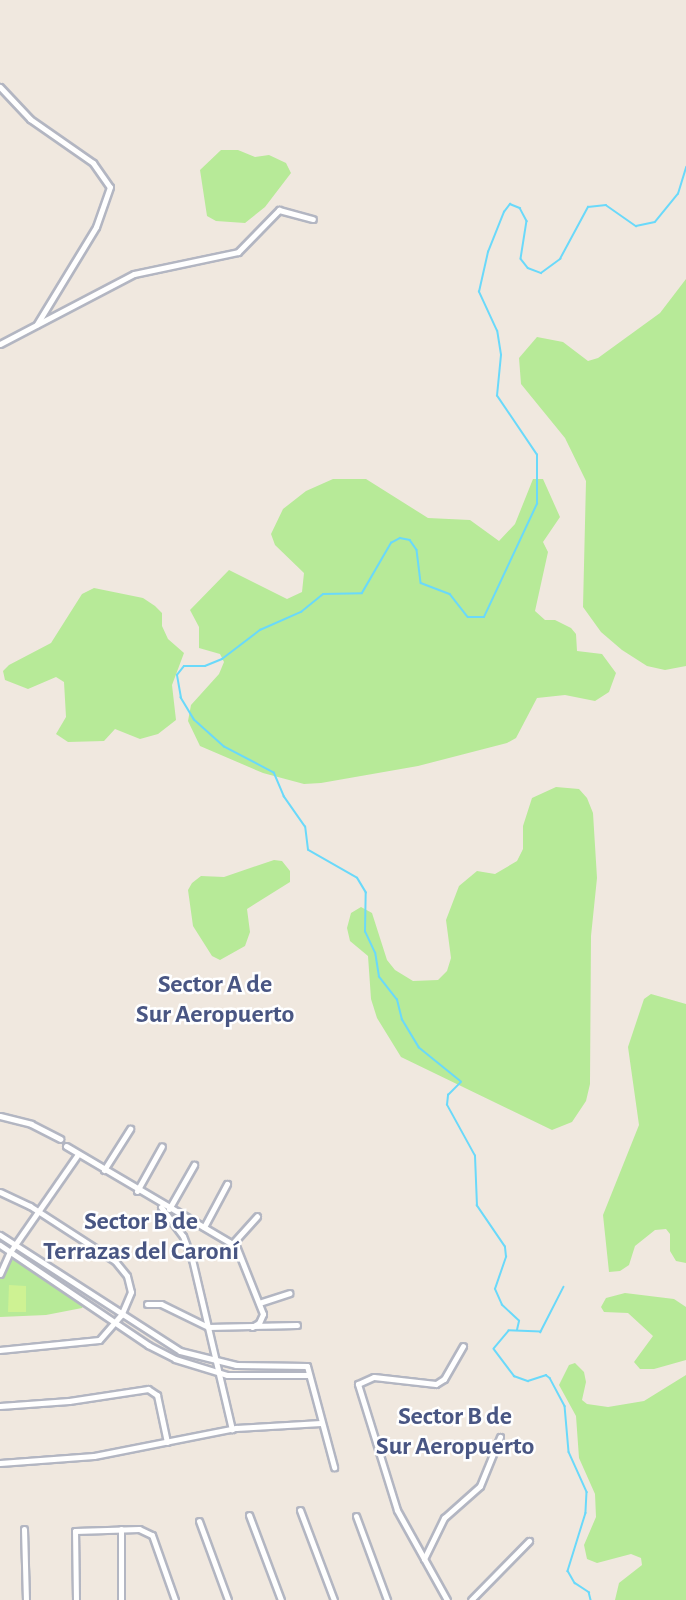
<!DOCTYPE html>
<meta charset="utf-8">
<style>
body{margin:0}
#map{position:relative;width:686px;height:1600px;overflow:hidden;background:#f0e8df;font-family:"Alegreya Sans",sans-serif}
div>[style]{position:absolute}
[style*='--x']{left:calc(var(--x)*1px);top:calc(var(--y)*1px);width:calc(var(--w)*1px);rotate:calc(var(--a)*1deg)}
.green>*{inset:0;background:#b7ea98}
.pitch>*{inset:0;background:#cef293}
.stream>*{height:1.5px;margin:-0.75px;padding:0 0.75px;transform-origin:0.75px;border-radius:0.75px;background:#6ad9fa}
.roads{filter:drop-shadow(2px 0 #b3b6c2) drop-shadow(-2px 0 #b3b6c2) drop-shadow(0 2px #b3b6c2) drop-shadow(0 -2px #b3b6c2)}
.minor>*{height:5px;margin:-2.5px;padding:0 2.5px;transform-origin:2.5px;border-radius:2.5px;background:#fff}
span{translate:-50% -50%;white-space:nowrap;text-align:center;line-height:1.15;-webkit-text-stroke:5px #fff;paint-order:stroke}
.neighbourhood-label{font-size:26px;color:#495683;font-weight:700}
</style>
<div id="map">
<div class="green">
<div style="clip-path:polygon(221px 150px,238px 150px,255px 157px,269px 155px,286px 163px,291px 173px,265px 207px,245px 223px,216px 221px,207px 216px,200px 170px)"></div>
<div style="clip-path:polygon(686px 279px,686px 666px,665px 670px,647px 666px,622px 650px,601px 632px,583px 607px,586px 481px,565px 438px,521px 384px,519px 358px,537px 337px,563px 342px,588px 361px,598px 358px,660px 313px)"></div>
<div style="clip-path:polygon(333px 479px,366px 479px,428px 518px,470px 520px,499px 541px,515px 524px,533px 479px,543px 479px,560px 517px,543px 542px,548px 552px,535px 611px,545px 620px,555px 620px,571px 628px,576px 634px,577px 651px,602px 654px,616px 673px,609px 692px,595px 701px,565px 695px,537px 698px,516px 738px,507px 743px,418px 766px,321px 783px,304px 784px,263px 773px,200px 746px,188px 721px,191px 705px,219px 674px,224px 662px,220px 654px,199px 648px,199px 627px,190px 610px,229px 570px,287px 599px,302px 592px,304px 573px,275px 545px,271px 534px,283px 509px,306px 491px)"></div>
<div style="clip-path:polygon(94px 588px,143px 598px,155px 606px,162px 613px,162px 626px,168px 639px,184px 653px,172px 685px,176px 720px,158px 734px,140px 739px,115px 729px,104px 741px,68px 742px,56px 734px,66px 717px,64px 682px,56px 677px,28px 689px,5px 680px,3px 671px,9px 665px,51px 643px,82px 594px)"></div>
<div style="clip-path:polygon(556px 787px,579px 789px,587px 798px,593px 813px,597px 878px,591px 936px,590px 1084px,586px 1101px,572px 1122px,552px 1130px,401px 1057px,377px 1018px,371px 999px,368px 956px,350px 941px,347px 928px,351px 913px,361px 907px,372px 913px,387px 960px,395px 970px,413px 981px,438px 980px,447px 971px,451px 958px,446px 920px,459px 886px,477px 871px,495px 874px,517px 861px,523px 849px,523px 826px,532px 798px)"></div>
<div style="clip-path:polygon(274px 860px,282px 861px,290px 871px,290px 882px,247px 909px,250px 932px,245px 946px,220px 960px,212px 956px,193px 926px,188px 890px,192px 883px,201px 876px,224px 877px)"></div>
<div style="clip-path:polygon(651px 994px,686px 1004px,686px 1263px,676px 1261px,670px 1251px,670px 1234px,666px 1229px,655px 1230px,635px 1246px,629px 1265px,620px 1271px,609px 1272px,603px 1215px,639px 1125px,628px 1047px,644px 999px)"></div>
<div style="clip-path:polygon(10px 1252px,86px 1302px,82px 1308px,46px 1315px,0 1317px,0 1274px)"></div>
<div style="clip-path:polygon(625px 1293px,674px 1299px,686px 1307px,686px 1360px,654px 1369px,640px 1369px,634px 1362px,653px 1336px,628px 1313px,604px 1312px,601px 1307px,606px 1298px)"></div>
<div style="clip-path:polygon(575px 1363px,584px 1372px,586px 1382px,582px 1400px,587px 1404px,608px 1407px,644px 1401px,686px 1375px,686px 1600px,615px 1600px,619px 1583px,642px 1565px,641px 1558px,631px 1554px,597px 1563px,587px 1559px,584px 1545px,596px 1517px,595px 1494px,579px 1458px,576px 1416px,559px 1385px,569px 1365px)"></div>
</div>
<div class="pitch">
<div style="clip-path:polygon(9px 1285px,26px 1286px,26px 1312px,8px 1312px)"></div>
</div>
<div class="stream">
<div style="--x:564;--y:1287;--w:51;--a:117.1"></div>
<div style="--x:541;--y:1332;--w:32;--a:-178"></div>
<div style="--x:509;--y:1331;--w:23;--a:130"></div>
<div style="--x:494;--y:1349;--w:34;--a:53"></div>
<div style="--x:514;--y:1376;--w:15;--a:20"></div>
<div style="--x:528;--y:1381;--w:19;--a:-18"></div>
<div style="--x:546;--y:1375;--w:5;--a:37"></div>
<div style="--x:550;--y:1378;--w:32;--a:62"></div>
<div style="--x:565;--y:1406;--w:46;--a:85"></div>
<div style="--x:569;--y:1452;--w:44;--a:65.8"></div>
<div style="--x:587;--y:1492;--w:21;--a:93"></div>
<div style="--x:586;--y:1513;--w:61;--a:107.2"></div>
<div style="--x:568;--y:1571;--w:14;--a:60"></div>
<div style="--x:575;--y:1583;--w:17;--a:33"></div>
<div style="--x:589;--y:1592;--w:8;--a:76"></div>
<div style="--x:517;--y:1330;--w:9;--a:-77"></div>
<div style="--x:519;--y:1321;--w:23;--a:-137"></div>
<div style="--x:502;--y:1305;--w:17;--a:-114"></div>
<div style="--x:495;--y:1289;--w:34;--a:-71"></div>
<div style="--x:506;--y:1257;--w:10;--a:-96"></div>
<div style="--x:505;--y:1247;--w:50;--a:-124.3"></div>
<div style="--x:477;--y:1206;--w:50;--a:-92.3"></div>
<div style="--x:475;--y:1156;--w:58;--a:-118.8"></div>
<div style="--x:447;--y:1105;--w:10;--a:-84"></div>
<div style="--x:448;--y:1095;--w:18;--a:-45"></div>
<div style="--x:461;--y:1082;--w:54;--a:-141"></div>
<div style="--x:419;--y:1048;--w:33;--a:-121"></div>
<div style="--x:402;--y:1020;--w:21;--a:-104"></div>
<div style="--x:397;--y:1000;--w:29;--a:-128"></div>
<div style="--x:379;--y:977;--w:24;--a:-99"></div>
<div style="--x:375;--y:953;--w:23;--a:-115"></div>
<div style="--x:365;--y:932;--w:39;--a:-89"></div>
<div style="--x:366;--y:893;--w:17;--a:-121"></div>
<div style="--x:357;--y:878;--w:56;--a:-150.3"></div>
<div style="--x:308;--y:850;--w:23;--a:-97"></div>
<div style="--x:305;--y:827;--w:37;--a:-125"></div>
<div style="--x:284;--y:797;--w:26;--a:-113"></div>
<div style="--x:274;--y:773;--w:56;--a:-152.5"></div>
<div style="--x:224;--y:747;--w:40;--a:-138"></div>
<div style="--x:194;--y:720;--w:26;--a:-121"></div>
<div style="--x:181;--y:698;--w:23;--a:-100"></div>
<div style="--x:177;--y:675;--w:11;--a:-52"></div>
<div style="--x:184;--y:666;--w:21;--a:0"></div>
<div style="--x:205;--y:666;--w:18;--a:-22"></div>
<div style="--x:222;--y:659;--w:48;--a:-37.3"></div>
<div style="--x:260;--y:630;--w:45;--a:-23.7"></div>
<div style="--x:301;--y:612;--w:28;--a:-39"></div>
<div style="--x:323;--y:594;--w:39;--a:-1"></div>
<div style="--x:362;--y:593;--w:58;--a:-59.9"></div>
<div style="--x:391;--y:543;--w:10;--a:-29"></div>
<div style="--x:400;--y:538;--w:10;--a:11"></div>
<div style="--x:410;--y:540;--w:12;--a:55"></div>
<div style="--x:417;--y:550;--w:33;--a:83"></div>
<div style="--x:421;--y:583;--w:31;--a:21"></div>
<div style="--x:450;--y:594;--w:29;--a:52"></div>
<div style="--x:468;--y:617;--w:16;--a:0"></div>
<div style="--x:484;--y:617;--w:125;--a:-64.9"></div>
<div style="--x:537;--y:504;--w:49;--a:-90"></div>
<div style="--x:537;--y:455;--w:71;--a:-124.1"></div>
<div style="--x:497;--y:396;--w:41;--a:-84.4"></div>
<div style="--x:501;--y:355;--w:24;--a:-99"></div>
<div style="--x:497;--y:331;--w:43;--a:-114.8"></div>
<div style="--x:479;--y:292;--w:41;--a:-77.3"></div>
<div style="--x:488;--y:252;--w:43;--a:-68.2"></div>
<div style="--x:504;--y:212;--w:10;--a:-53"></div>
<div style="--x:510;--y:204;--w:11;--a:22"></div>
<div style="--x:520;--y:208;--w:15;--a:62"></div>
<div style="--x:527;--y:221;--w:38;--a:99"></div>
<div style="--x:521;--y:259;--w:11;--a:52"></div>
<div style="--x:528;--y:268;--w:14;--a:21"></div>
<div style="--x:541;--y:273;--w:24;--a:-36"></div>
<div style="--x:560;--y:259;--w:59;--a:-61.7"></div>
<div style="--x:588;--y:207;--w:18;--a:-6"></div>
<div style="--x:606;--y:205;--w:37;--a:35"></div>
<div style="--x:636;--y:226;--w:19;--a:-12"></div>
<div style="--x:655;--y:222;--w:36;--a:-51"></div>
<div style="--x:678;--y:194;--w:28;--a:-73"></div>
</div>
<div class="roads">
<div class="minor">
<div style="--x:0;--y:87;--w:44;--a:46.8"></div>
<div style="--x:30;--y:119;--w:77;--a:34.9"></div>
<div style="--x:93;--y:163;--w:29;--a:55"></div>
<div style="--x:110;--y:187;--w:42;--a:109.3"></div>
<div style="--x:96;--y:227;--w:114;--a:121.3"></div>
<div style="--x:0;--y:344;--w:151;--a:-27.6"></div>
<div style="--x:134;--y:274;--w:106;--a:-11.9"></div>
<div style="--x:238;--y:252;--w:59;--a:-45.7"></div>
<div style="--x:279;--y:210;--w:35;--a:15"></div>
<div style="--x:0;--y:1116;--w:32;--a:14"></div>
<div style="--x:31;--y:1124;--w:33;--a:27"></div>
<div style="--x:66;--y:1146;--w:197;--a:30.5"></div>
<div style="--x:236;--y:1246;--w:73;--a:68.3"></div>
<div style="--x:263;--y:1314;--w:10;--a:114"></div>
<div style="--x:259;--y:1323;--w:8;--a:150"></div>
<div style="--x:104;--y:1170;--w:49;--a:-57.6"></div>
<div style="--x:137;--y:1191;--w:51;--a:-60.9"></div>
<div style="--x:0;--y:1192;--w:33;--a:25"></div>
<div style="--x:30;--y:1206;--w:101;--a:32.9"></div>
<div style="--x:115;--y:1261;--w:19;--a:51"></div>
<div style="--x:127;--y:1276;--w:16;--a:76"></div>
<div style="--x:131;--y:1292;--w:25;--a:113"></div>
<div style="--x:121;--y:1315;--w:33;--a:131"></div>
<div style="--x:99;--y:1340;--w:100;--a:174.2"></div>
<div style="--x:161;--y:1207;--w:36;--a:53"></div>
<div style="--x:183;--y:1236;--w:25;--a:69"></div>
<div style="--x:192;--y:1259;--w:175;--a:76.8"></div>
<div style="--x:169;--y:1209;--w:51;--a:-60.4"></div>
<div style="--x:204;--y:1227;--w:49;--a:-61.9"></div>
<div style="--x:0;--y:1235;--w:214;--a:32.8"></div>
<div style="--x:180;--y:1351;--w:58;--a:14"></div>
<div style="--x:236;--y:1365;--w:71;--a:0.8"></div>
<div style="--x:307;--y:1366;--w:105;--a:75"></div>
<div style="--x:233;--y:1243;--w:36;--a:-48"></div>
<div style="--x:0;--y:1245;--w:179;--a:34"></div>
<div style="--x:148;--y:1345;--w:30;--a:27"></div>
<div style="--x:175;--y:1359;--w:54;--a:17.1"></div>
<div style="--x:227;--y:1375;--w:82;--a:0"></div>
<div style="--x:0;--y:1274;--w:24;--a:-66"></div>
<div style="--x:10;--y:1252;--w:119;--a:-55.2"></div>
<div style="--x:259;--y:1303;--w:32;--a:-18"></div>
<div style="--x:147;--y:1304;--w:14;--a:0"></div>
<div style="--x:161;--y:1304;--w:52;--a:26.1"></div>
<div style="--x:208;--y:1327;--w:89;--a:-1.3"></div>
<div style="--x:0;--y:1406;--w:69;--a:-4.1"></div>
<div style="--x:69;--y:1401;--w:80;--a:-8.6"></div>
<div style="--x:148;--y:1389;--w:11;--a:34"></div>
<div style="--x:157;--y:1395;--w:48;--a:78"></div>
<div style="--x:0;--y:1463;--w:94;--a:-4.3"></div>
<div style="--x:94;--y:1456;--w:145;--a:-11.2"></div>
<div style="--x:236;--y:1428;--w:85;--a:-3.4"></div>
<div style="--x:300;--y:1510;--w:96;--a:69.3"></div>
<div style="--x:249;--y:1515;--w:91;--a:69.4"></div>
<div style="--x:356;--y:1516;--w:90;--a:69.7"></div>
<div style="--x:199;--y:1521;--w:84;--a:69.8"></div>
<div style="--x:24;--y:1529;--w:71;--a:88.4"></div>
<div style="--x:121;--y:1529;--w:71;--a:90"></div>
<div style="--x:424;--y:1559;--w:46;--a:-64"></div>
<div style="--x:444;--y:1518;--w:48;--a:-41.6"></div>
<div style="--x:480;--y:1486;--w:53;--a:-67.8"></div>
<div style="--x:76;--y:1600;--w:69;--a:-90.8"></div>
<div style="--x:75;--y:1531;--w:64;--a:-1.8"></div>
<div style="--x:139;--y:1529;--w:14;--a:25"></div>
<div style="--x:152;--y:1535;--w:69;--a:70.5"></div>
<div style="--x:447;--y:1600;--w:103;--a:-119.1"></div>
<div style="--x:397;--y:1510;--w:132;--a:-107.2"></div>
<div style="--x:358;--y:1384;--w:17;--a:-24"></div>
<div style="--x:374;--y:1377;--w:62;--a:6.4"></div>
<div style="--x:436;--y:1384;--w:9;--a:-32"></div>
<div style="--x:444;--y:1379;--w:38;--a:-60"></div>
<div style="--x:471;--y:1600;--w:83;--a:-45.5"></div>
</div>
</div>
<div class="neighbourhood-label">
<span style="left:215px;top:1000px">Sector A de<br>Sur Aeropuerto</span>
<span style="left:141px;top:1237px">Sector B de<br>Terrazas del Caroní</span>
<span style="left:455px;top:1432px">Sector B de<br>Sur Aeropuerto</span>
</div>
</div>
